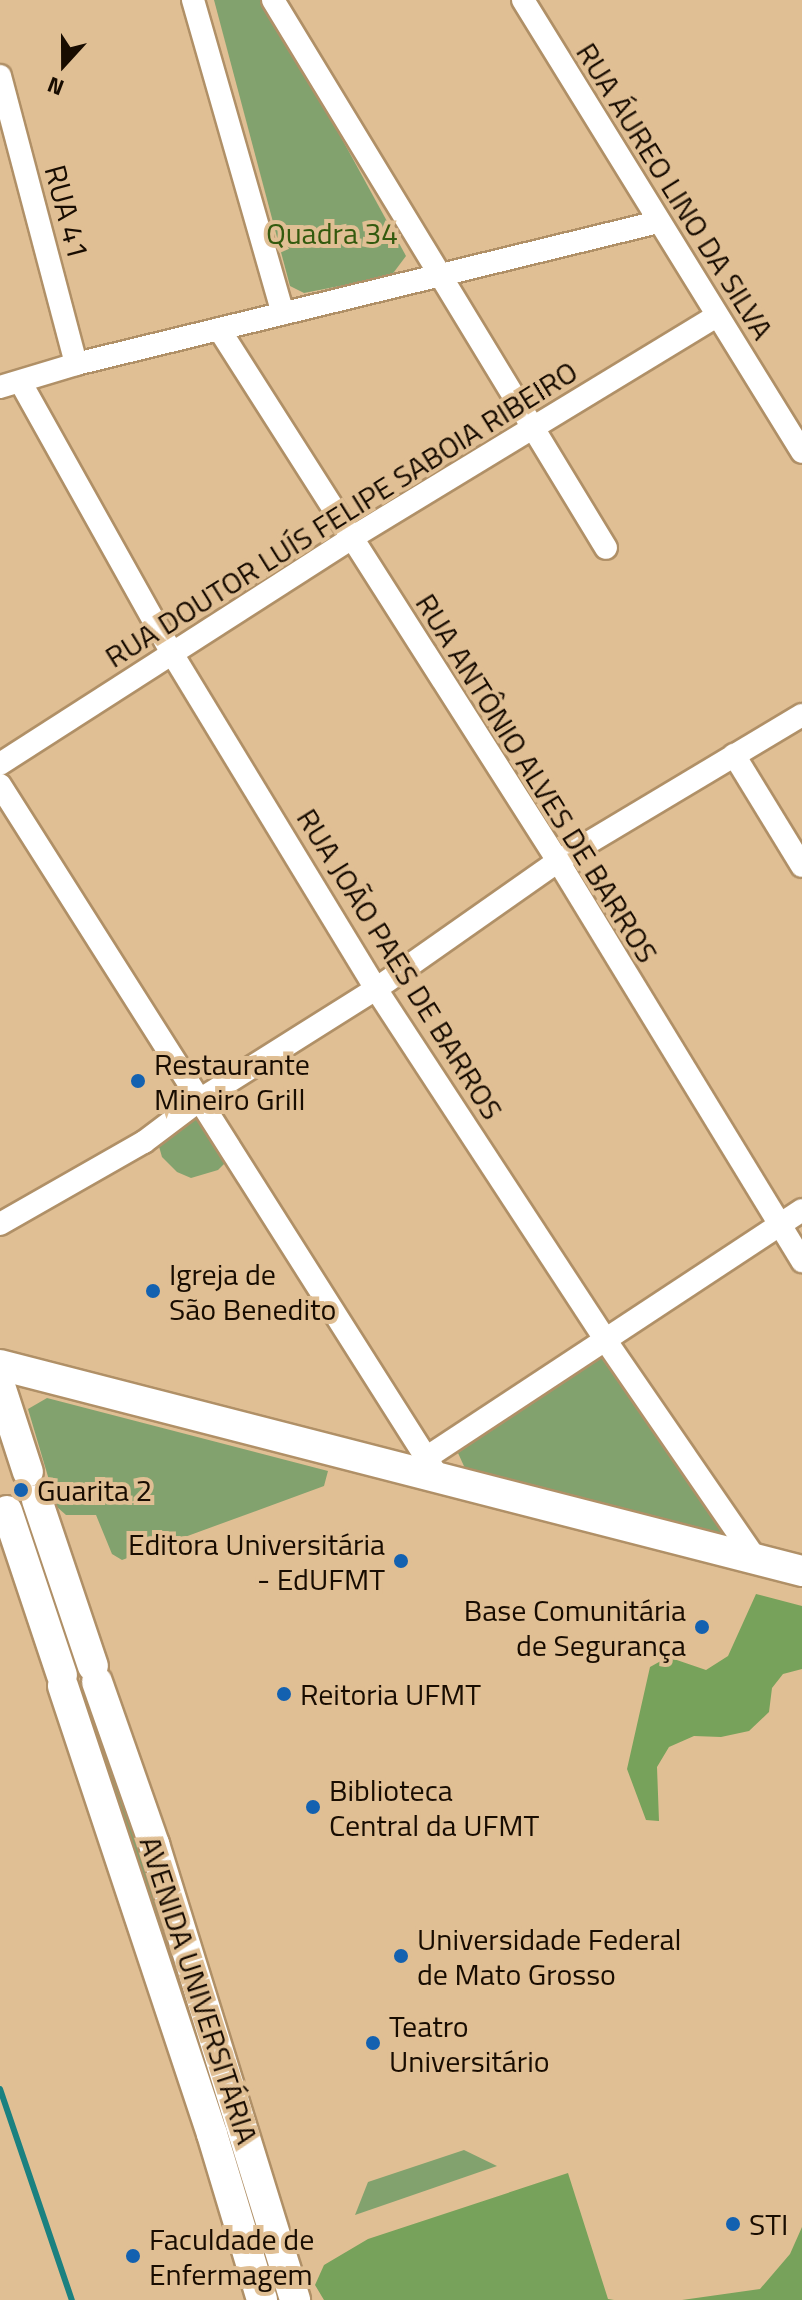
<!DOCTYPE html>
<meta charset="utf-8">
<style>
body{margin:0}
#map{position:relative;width:802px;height:2300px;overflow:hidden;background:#e0bf94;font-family:"Titillium Web",sans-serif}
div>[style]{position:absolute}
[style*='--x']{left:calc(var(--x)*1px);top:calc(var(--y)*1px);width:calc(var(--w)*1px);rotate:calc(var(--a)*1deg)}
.green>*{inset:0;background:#82a26e}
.forest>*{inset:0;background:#77a25b}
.stream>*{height:6px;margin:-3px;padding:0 3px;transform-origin:3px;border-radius:3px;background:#1b8180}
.roads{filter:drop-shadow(2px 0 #b09067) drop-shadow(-2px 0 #b09067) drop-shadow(0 2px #b09067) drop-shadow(0 -2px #b09067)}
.street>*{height:22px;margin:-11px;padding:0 11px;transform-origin:11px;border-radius:11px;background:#fff}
.secondary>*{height:30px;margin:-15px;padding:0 15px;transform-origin:15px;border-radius:15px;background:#fff}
.dots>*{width:22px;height:22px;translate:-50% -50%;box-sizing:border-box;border:4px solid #e0bf94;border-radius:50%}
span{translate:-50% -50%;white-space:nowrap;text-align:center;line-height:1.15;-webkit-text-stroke:8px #e0bf94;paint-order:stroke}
.street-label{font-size:30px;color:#180c01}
.park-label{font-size:30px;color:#335a0e}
.poi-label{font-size:30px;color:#180c01}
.left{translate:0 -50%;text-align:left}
.right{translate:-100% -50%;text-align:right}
.north{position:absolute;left:24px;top:24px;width:80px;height:80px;-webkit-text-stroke:6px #e0bf94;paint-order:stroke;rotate:201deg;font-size:22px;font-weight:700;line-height:32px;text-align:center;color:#180c01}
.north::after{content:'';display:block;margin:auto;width:28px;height:36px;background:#180c01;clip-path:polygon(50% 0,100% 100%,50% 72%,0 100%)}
</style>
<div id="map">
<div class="green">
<div style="clip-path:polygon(214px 0,266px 0,406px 256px,391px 276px,304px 293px,290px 286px)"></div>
<div style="clip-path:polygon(195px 1116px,201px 1117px,227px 1161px,218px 1170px,191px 1178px,177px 1172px,162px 1157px,158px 1143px)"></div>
<div style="clip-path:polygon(599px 1355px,735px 1536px,727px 1541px,468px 1475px,458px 1453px)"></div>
<div style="clip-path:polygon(47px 1398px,328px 1471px,324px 1486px,122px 1560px,112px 1554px,96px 1515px,66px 1515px,57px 1507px,28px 1409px)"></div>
<div style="clip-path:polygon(87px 1706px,94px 1708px,289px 2300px,275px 2300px,84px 1708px)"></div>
<div style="clip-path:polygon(464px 2150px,497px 2166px,355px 2215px,368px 2182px)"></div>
</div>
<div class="forest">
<div style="clip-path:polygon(756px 1594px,802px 1606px,802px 1669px,783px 1674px,772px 1688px,769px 1712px,749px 1731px,721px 1737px,694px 1736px,669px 1747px,657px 1767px,659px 1821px,646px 1820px,627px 1769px,650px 1667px,668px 1657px,706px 1670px,728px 1656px)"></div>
<div style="clip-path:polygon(568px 2173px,608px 2299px,614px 2300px,324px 2300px,315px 2285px,324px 2265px,368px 2239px)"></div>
<div style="clip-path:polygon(802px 2227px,802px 2300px,682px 2300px,760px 2289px,790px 2254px)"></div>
</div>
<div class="stream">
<div style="--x:0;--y:2089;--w:223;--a:71.2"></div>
</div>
<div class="roads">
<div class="street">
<div style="--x:193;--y:0;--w:326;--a:74"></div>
<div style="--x:273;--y:0;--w:641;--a:58.71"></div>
<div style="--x:523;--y:0;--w:531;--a:58.31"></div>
<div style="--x:0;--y:76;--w:298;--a:75.2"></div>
<div style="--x:219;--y:329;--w:631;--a:57.49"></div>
<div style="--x:558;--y:861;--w:469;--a:58.6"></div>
<div style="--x:21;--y:383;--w:312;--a:60.8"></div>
<div style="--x:173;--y:655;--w:391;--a:58.7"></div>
<div style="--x:376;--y:989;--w:417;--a:56.8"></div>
<div style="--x:604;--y:1338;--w:268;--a:55.5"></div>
<div style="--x:0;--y:387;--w:79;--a:-16.8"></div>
<div style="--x:76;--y:364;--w:599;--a:-13.71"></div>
<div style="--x:734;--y:755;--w:130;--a:58.5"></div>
<div style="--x:0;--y:764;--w:416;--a:-32.7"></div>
<div style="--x:350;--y:539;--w:427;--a:-31.3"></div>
<div style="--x:0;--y:785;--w:820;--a:57.65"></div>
<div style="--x:0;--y:1224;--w:166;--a:-29.7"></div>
<div style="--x:144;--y:1142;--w:71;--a:-37"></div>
<div style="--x:201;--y:1099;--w:207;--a:-32.2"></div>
<div style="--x:376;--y:989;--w:223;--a:-35.1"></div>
<div style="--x:558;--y:861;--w:284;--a:-30.9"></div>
<div style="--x:426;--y:1458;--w:450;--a:-33.4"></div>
</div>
<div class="secondary">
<div style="--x:0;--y:1365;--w:828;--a:14.41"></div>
<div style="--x:0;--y:1386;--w:90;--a:72"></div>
<div style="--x:37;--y:1500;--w:175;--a:71.4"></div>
<div style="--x:7;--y:1511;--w:173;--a:71.5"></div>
<div style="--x:97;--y:1682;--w:172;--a:70.6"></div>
<div style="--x:154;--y:1844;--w:477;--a:72.8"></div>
<div style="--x:63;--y:1686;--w:472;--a:71.6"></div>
<div style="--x:212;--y:2134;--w:173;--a:73.2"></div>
</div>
</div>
<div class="dots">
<div style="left:138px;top:1081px;background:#1361b0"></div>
<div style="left:153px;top:1291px;background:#1361b0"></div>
<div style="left:21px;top:1490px;background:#1361b0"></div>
<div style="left:401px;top:1561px;background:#1361b0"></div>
<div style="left:702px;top:1627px;background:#1361b0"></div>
<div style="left:284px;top:1694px;background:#1361b0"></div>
<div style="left:313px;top:1807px;background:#1361b0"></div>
<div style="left:401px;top:1956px;background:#1361b0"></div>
<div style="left:373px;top:2043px;background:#1361b0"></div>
<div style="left:733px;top:2224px;background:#1361b0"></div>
<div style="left:133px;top:2256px;background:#1361b0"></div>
</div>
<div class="street-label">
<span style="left:675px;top:191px;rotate:58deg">RUA ÁUREO LINO DA SILVA</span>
<span style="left:67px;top:212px;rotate:75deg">RUA 41</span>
<span style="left:341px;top:514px;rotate:-32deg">RUA DOUTOR LUÍS FELIPE SABOIA RIBEIRO</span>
<span style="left:537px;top:778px;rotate:58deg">RUA ANTÔNIO ALVES DE BARROS</span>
<span style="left:400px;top:964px;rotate:58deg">RUA JOÃO PAES DE BARROS</span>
<span style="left:199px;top:1990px;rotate:72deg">AVENIDA UNIVERSITÁRIA</span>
</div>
<div class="park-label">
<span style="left:332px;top:233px">Quadra 34</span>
</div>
<div class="poi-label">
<span class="left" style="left:154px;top:1081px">Restaurante<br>Mineiro Grill</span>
<span class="left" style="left:169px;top:1291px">Igreja de<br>São Benedito</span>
<span class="left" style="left:37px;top:1490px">Guarita 2</span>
<span class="right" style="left:385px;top:1561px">Editora Universitária<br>- EdUFMT</span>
<span class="right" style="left:686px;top:1627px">Base Comunitária<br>de Segurança</span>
<span class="left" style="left:300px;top:1694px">Reitoria UFMT</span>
<span class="left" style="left:329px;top:1807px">Biblioteca<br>Central da UFMT</span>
<span class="left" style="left:417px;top:1956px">Universidade Federal<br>de Mato Grosso</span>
<span class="left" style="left:389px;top:2043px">Teatro<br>Universitário</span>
<span class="left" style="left:749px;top:2224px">STI</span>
<span class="left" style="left:149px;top:2256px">Faculdade de<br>Enfermagem</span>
</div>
<div class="north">N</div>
</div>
